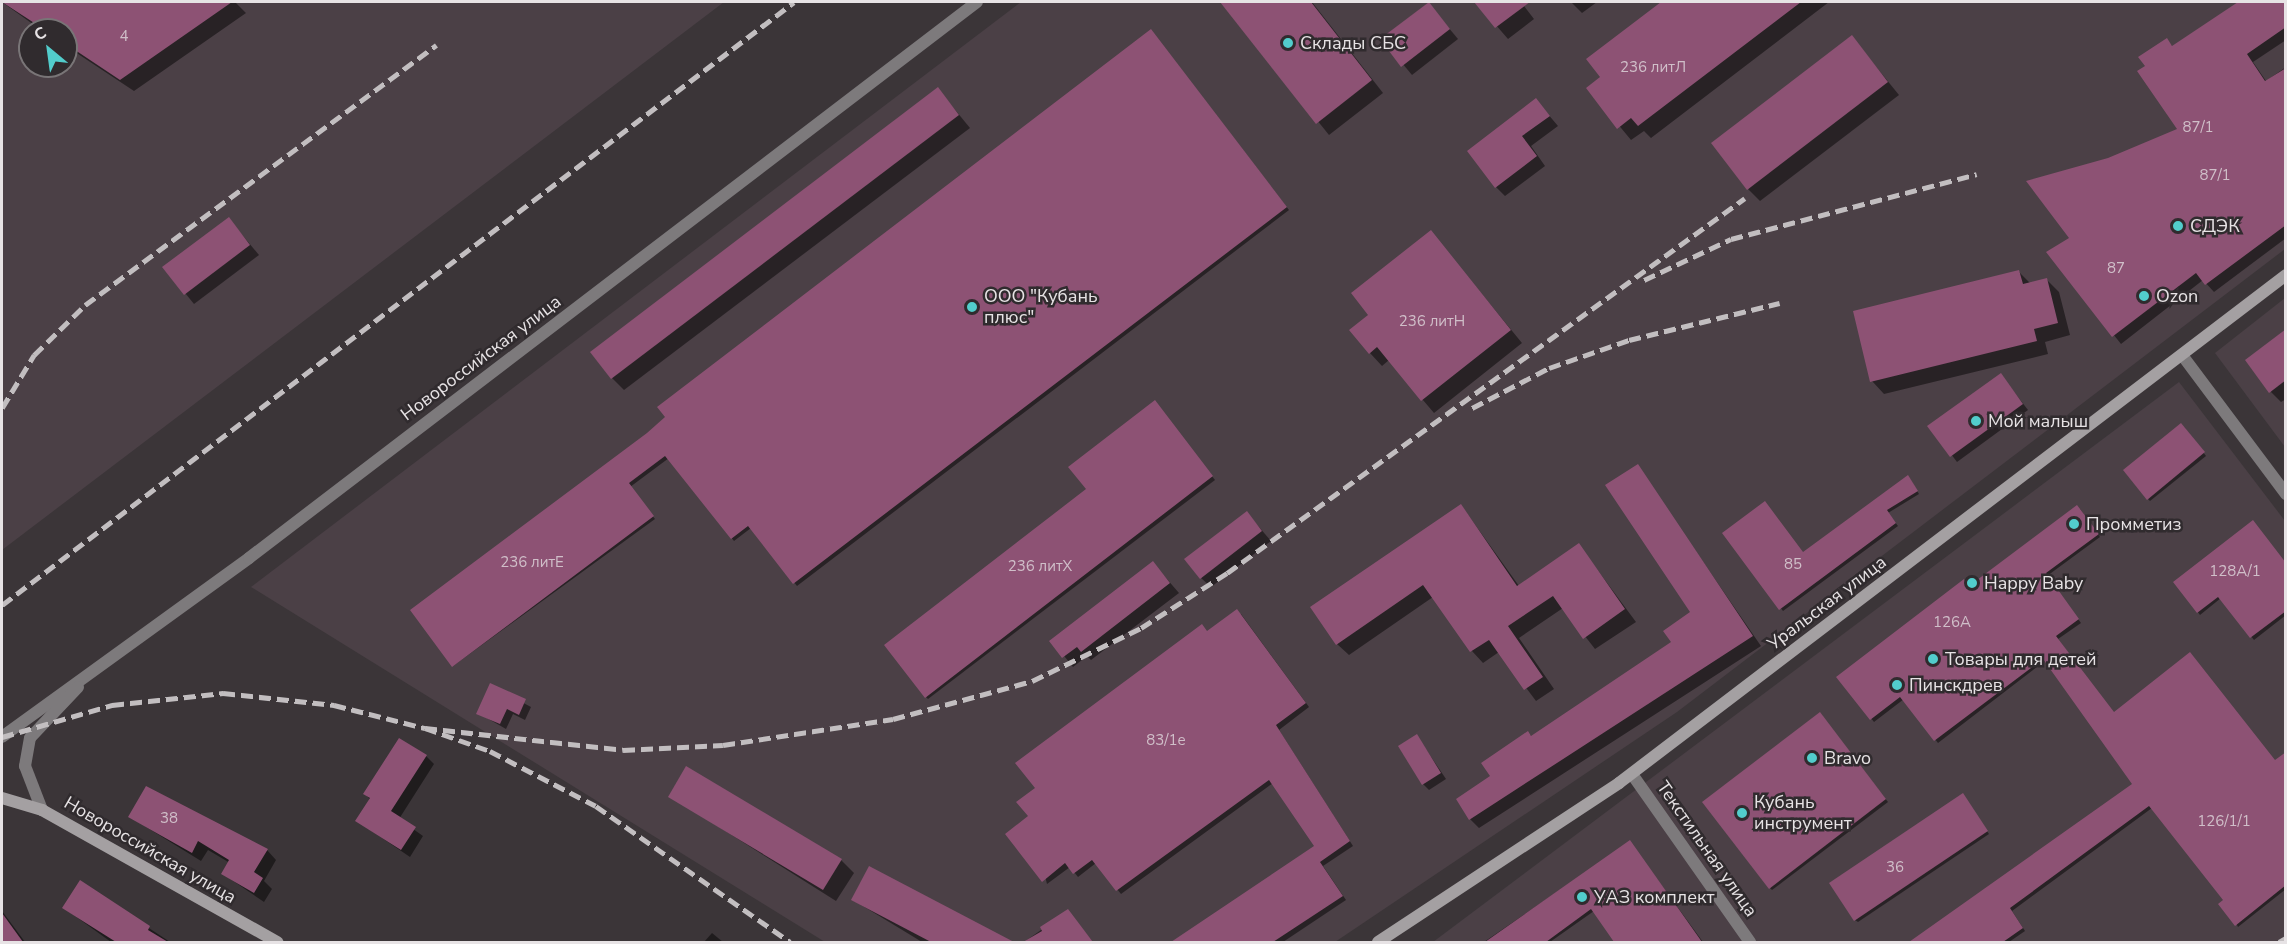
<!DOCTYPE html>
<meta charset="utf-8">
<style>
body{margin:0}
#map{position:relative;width:2287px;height:944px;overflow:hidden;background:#3b3538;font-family:"Nunito Sans",sans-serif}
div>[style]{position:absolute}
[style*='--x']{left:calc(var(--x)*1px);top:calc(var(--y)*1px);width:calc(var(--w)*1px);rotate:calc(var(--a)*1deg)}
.built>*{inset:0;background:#4b4046}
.shadow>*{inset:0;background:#0007}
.building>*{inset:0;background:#8d5274}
.minor>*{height:12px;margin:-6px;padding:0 6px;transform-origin:6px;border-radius:6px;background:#7d7a7c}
.tertiary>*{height:12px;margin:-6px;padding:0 6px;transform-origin:6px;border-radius:6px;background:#7d7a7c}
.secondary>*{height:12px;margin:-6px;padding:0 6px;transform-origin:6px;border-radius:6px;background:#a4a0a2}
.rail>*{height:4.5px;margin-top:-2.25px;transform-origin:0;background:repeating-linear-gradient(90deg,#c2bec0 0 12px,transparent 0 18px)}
.dots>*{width:16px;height:16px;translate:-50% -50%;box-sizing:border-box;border:3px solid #302b2e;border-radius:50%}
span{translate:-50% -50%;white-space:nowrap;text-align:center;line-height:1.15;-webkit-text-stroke:5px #302b2e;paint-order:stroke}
.number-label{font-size:15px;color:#d0bfc9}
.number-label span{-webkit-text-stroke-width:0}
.poi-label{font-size:18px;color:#e7e3e5}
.left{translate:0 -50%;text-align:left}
.street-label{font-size:18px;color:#e7e3e5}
.frame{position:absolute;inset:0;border:3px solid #e7e3e5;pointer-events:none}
.north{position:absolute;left:18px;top:18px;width:60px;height:60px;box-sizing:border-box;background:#302b2e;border:2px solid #797577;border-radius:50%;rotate:331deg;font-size:16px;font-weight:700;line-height:24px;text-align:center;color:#e7e3e5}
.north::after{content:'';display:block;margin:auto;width:21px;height:27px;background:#52cdcc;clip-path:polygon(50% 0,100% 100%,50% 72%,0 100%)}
</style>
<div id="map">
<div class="built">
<div style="clip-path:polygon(evenodd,2px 2px,724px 2px,2px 550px,2px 2px,30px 30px,66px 30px,66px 66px,30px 66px,30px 30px)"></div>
<div style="clip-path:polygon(1021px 2px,2285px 2px,2285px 249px,1677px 712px,1335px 942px,825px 942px,251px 587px)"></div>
<div style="clip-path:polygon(2285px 298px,2285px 447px,2215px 353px)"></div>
<div style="clip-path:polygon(2179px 382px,2285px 521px,2285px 942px,1433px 942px)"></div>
</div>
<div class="shadow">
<div style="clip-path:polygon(2px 2px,235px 2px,246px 13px,134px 91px,66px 46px,66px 30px,41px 30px)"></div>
<div style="clip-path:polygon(1222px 2px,1312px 2px,1383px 93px,1329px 135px)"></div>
<div style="clip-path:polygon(1476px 2px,1530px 2px,1524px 6px,1534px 19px,1508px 39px)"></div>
<div style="clip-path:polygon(1571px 2px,1597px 2px,1582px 13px)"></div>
<div style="clip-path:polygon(1664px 2px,1829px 2px,1651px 138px,1644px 131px,1631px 140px,1588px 88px,1602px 78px,1588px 59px)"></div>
<div style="clip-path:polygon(2240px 2px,2286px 2px,2286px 40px,2253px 62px,2266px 81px,2286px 67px,2286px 238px,2214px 292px,2203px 280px,2121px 344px,2051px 256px,2071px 238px,2108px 159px,2179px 130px,2147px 67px,2166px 40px,2173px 47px)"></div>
<div style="clip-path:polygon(1428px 3px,1458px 39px,1412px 75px,1382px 39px)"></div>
<div style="clip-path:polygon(1154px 34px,1289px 210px,797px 586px,751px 528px,734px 541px,669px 458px,630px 487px,655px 519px,453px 666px,648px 434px)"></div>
<div style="clip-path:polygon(1852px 37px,1899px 95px,1760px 201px,1748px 189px)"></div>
<div style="clip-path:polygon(938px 89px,970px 128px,624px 390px,612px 378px,592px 352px)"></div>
<div style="clip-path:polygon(1536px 100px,1558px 126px,1531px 146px,1545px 166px,1505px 196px,1496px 187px)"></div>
<div style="clip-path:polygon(229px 219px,259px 255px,194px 304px,164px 267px)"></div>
<div style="clip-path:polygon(1431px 232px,1522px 343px,1434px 413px,1389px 360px,1382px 366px,1370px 353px,1370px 315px)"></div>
<div style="clip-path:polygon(2019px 272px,2031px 284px,2047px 280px,2059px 292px,2070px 335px,2045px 342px,2048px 354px,1884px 394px,1872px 381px)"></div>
<div style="clip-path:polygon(2286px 331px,2286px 399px,2281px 402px,2271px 392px)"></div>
<div style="clip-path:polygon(2001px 375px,2028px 410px,1957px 462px,1930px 426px)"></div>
<div style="clip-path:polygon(1157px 405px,1215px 480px,928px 699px,926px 697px)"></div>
<div style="clip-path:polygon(2184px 427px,2206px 456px,2150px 501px,2148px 499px)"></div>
<div style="clip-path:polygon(1637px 466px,1761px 646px,1479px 828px,1470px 819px,1492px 777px,1528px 733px,1532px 737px,1673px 643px,1692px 613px)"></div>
<div style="clip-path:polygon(1910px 479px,1919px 494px,1888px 513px,1898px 526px,1783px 611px,1724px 533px,1804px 554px)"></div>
<div style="clip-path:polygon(1461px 505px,1519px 586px,1579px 545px,1636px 622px,1595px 649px,1563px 608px,1519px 638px,1554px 689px,1536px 701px,1499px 652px,1483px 663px,1472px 651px,1433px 597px,1349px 655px,1337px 644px)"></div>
<div style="clip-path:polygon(2080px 509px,2100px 537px,2047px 576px,2081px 623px,2058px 639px,2114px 714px,2275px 761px,2286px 754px,2286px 889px,2238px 927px,2225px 900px,2152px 808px,2012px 911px,2025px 931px,2009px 942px,1912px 942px,2134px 784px,2046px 660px,1938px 743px,1904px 699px,1874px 722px,1839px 677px)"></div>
<div style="clip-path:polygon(1247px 513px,1271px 541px,1211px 587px,1201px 578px)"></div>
<div style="clip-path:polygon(1153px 563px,1179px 593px,1091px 660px,1087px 656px,1073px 667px,1052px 641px)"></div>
<div style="clip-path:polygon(2286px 564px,2286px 615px,2254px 640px,2221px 598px,2200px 615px,2175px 582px)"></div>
<div style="clip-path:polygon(1241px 614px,1309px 707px,1279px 730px,1353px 846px,1323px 866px,1346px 900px,1283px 942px,1174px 942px,1316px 846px,1273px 783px,1121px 894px,1096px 863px,1078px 877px,1070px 867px,1047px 884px,1030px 817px,1037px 788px,1207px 632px)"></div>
<div style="clip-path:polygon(490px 685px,531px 707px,525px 720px,513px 714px,506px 729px,478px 713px)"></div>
<div style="clip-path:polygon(1822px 717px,1888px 802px,1772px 890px,1770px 888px)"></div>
<div style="clip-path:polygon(1417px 736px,1446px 779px,1429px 790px,1423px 784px)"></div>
<div style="clip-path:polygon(426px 756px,434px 764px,399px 819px,423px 836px,410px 857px,357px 821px,371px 800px,365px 794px)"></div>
<div style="clip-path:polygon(670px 796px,841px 860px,854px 873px,836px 901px)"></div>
<div style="clip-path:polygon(1965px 798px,1989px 834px,1858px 922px,1855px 920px)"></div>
<div style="clip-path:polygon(130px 817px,267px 850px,276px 860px,264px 881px,272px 889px,264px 902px,223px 874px,230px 863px,208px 850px,201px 861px)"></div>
<div style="clip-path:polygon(1630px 842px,1703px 942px,1616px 942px,1594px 911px,1550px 942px,1484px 942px)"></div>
<div style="clip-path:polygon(81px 883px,170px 942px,111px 942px,64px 908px)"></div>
<div style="clip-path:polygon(853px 900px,995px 934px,1003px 942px,922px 942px)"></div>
<div style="clip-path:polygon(2px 911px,25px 942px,2px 942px)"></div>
<div style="clip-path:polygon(1068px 911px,1093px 942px,1024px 942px)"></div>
<div style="clip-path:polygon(712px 933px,723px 942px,704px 942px)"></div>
</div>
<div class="building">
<div style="clip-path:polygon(2px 2px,232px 2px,120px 80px,66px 44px,66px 30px,45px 30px)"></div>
<div style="clip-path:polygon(1220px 2px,1311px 2px,1372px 80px,1316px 124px)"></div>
<div style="clip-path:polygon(1429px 2px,1450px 29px,1401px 67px,1380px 39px)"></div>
<div style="clip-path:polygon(1474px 2px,1530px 2px,1495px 28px)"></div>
<div style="clip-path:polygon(1661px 2px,1801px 2px,1638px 126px,1631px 118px,1617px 129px,1586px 88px,1600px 77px,1586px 59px)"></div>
<div style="clip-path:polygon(2238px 2px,2286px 2px,2286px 27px,2247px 54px,2265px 81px,2286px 68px,2286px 225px,2205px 285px,2196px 273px,2112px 337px,2046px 252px,2069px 238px,2026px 181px,2108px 158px,2177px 129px,2137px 71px,2145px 66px,2138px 57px,2167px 38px,2172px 46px)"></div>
<div style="clip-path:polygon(1151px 29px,1287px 207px,793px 584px,748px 526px,731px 539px,665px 456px,629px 483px,654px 516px,452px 667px,410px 610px,647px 433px,665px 417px,657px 407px)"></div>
<div style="clip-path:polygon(1852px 35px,1888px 82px,1747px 190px,1711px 143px)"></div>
<div style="clip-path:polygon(938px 87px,959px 115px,611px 379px,590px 352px)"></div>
<div style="clip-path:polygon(1536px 98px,1550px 116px,1522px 136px,1537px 156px,1495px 188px,1467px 151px)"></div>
<div style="clip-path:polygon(229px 217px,250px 245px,184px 295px,162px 267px)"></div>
<div style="clip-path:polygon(1431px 230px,1511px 330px,1421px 401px,1377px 347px,1369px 354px,1349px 330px,1368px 315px,1351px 293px)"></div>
<div style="clip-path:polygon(2019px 270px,2023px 284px,2047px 278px,2058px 323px,2034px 329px,2037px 341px,1870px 382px,1853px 311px)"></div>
<div style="clip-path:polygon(2286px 329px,2286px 380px,2269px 393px,2245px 360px)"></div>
<div style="clip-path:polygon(2001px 373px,2023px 404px,1950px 457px,1927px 426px)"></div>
<div style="clip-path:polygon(1155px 400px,1213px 476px,925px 698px,884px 645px,1086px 489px,1068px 467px)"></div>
<div style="clip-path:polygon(2181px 423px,2205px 452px,2147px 500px,2123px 470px)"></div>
<div style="clip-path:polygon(1638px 464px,1753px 636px,1469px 820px,1456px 799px,1490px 776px,1481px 763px,1528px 731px,1531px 736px,1671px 642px,1663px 631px,1690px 612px,1605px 485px)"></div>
<div style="clip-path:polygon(1908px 475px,1918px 491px,1887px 510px,1896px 523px,1779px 610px,1722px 533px,1765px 501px,1803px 552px)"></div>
<div style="clip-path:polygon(1461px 504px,1517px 586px,1579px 543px,1625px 609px,1583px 639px,1553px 596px,1508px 626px,1543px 677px,1524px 690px,1489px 640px,1470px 652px,1423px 585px,1336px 645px,1310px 607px)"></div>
<div style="clip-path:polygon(2077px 505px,2099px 534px,2046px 573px,2079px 619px,2056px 636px,2114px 712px,2190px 652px,2275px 760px,2286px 752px,2286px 885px,2235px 926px,2218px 904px,2223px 900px,2149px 806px,2010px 908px,2023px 928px,2003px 942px,1909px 942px,2132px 784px,2043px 659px,1934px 741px,1900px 697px,1870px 720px,1836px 677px,1964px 579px,1969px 586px)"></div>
<div style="clip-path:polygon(1247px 511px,1262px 531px,1200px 579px,1184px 559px)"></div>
<div style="clip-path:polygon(2253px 520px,2286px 563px,2286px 611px,2250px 638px,2218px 597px,2197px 613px,2173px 582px)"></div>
<div style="clip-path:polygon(1153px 561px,1170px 583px,1081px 652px,1077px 647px,1062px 658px,1049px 641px)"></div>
<div style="clip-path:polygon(1237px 609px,1306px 703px,1276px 725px,1350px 841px,1320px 862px,1343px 896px,1273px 942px,1171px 942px,1314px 846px,1269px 780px,1116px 891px,1092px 860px,1073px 874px,1065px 863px,1042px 882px,1005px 834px,1028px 816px,1016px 802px,1035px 788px,1015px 763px,1202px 624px,1207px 631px)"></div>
<div style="clip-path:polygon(490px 683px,526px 699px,519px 715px,507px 709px,500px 724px,476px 714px)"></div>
<div style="clip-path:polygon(1820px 712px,1886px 799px,1769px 889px,1702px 802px)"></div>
<div style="clip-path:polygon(1417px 734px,1441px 773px,1422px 785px,1398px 746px)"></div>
<div style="clip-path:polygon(399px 738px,427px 755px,391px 811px,416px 827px,401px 850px,355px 821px,370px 798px,363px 794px)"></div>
<div style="clip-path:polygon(686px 766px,842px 859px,823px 890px,668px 797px)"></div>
<div style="clip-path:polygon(146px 786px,268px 849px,254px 872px,263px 878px,254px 893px,221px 874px,229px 860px,198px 841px,192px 853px,128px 817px)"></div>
<div style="clip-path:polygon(1963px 793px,1988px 831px,1854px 921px,1829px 883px)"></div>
<div style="clip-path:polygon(1630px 840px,1702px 942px,1614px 942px,1591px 909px,1546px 942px,1485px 942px)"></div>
<div style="clip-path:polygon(869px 866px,1014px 942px,931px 942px,851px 900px)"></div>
<div style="clip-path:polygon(80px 880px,150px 926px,148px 930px,168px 942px,116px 942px,62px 908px)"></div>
<div style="clip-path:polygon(1068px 909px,1093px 942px,1023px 942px,1042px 931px,1040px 927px)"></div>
<div style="clip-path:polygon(2px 913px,23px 942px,2px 942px)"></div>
</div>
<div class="minor">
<div style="--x:1634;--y:777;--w:202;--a:54.9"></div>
</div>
<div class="tertiary">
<div style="--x:2182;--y:355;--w:174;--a:53.2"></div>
<div style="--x:2;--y:737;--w:305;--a:-35.9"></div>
<div style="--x:249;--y:558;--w:916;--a:-37.37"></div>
<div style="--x:42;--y:810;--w:47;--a:-111.1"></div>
<div style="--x:25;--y:766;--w:28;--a:-80"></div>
<div style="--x:30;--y:738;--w:70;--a:-46.7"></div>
</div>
<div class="secondary">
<div style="--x:2;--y:798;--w:42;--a:16.7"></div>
<div style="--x:42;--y:810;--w:270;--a:29.3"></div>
<div style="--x:1378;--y:942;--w:289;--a:-33.4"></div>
<div style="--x:1619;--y:783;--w:838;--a:-37.29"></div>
</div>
<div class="rail">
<div style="--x:1644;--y:280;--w:96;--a:-25.2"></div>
<div style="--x:1731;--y:239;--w:254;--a:-14.8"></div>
<div style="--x:2;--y:408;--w:62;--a:-58.9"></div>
<div style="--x:34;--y:355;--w:71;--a:-44.4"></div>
<div style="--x:85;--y:305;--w:437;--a:-36.5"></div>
<div style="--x:1472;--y:408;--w:87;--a:-27.5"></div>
<div style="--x:1549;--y:368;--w:85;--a:-19.3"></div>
<div style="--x:1629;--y:340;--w:155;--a:-13.8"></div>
<div style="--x:2;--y:605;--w:995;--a:-37.28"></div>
<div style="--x:425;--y:728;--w:199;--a:6.3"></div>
<div style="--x:623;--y:750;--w:100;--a:-2.9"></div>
<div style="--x:723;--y:745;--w:172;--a:-8.7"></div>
<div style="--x:893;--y:719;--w:144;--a:-15.3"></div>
<div style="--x:1032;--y:681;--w:121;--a:-25.9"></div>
<div style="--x:1141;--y:628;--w:102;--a:-32.6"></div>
<div style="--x:1227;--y:573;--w:639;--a:-35.9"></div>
<div style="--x:2;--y:737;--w:115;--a:-16.2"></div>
<div style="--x:112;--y:705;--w:112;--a:-6.2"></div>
<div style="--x:223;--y:693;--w:112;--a:6.2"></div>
<div style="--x:334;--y:705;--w:94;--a:14.2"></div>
<div style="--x:425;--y:728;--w:69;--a:19.5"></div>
<div style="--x:490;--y:751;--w:119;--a:27.4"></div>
<div style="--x:596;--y:806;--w:237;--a:35"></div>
<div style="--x:2279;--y:942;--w:8;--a:-30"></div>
</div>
<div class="dots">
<div style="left:1288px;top:43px;background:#52cdcc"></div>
<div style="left:2178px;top:226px;background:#52cdcc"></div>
<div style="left:2144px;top:296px;background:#52cdcc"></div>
<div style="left:972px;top:307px;background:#52cdcc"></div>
<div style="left:1976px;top:421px;background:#52cdcc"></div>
<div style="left:2074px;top:524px;background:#52cdcc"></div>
<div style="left:1972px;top:583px;background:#52cdcc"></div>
<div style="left:1933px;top:659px;background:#52cdcc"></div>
<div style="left:1897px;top:685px;background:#52cdcc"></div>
<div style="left:1812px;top:758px;background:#52cdcc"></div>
<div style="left:1742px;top:813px;background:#52cdcc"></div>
<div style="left:1582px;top:897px;background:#52cdcc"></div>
</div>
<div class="number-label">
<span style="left:124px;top:37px">4</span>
<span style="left:1653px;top:68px">236 литЛ</span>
<span style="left:2198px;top:128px">87/1</span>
<span style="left:2215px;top:176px">87/1</span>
<span style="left:2116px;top:269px">87</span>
<span style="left:1432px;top:322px">236 литН</span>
<span style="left:532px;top:563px">236 литЕ</span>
<span style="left:1793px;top:565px">85</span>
<span style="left:1040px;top:567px">236 литХ</span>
<span style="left:2235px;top:572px">128А/1</span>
<span style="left:1952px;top:623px">126А</span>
<span style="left:1166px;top:741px">83/1е</span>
<span style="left:169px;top:819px">38</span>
<span style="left:2224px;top:822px">126/1/1</span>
<span style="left:1895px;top:868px">36</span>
</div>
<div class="poi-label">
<span class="left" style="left:1300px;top:43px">Склады СБС</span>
<span class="left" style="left:2190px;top:226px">СДЭК</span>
<span class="left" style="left:2156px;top:296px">Ozon</span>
<span class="left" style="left:984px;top:307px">ООО "Кубань<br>плюс"</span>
<span class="left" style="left:1988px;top:421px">Мой малыш</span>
<span class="left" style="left:2086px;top:524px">Промметиз</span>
<span class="left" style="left:1984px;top:583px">Happy Baby</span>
<span class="left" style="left:1945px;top:659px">Товары для детей</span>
<span class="left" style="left:1909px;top:685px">Пинскдрев</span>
<span class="left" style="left:1824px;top:758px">Bravo</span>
<span class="left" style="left:1754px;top:813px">Кубань<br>инструмент</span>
<span class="left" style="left:1594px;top:897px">УАЗ комплект</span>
</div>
<div class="street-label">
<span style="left:481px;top:358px;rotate:-37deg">Новороссийская улица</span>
<span style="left:1827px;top:603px;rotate:-37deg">Уральская улица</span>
<span style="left:1707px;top:849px;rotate:55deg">Текстильная улица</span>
<span style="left:150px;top:850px;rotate:30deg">Новороссийская улица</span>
</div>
<div class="frame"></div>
<div class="north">С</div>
</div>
